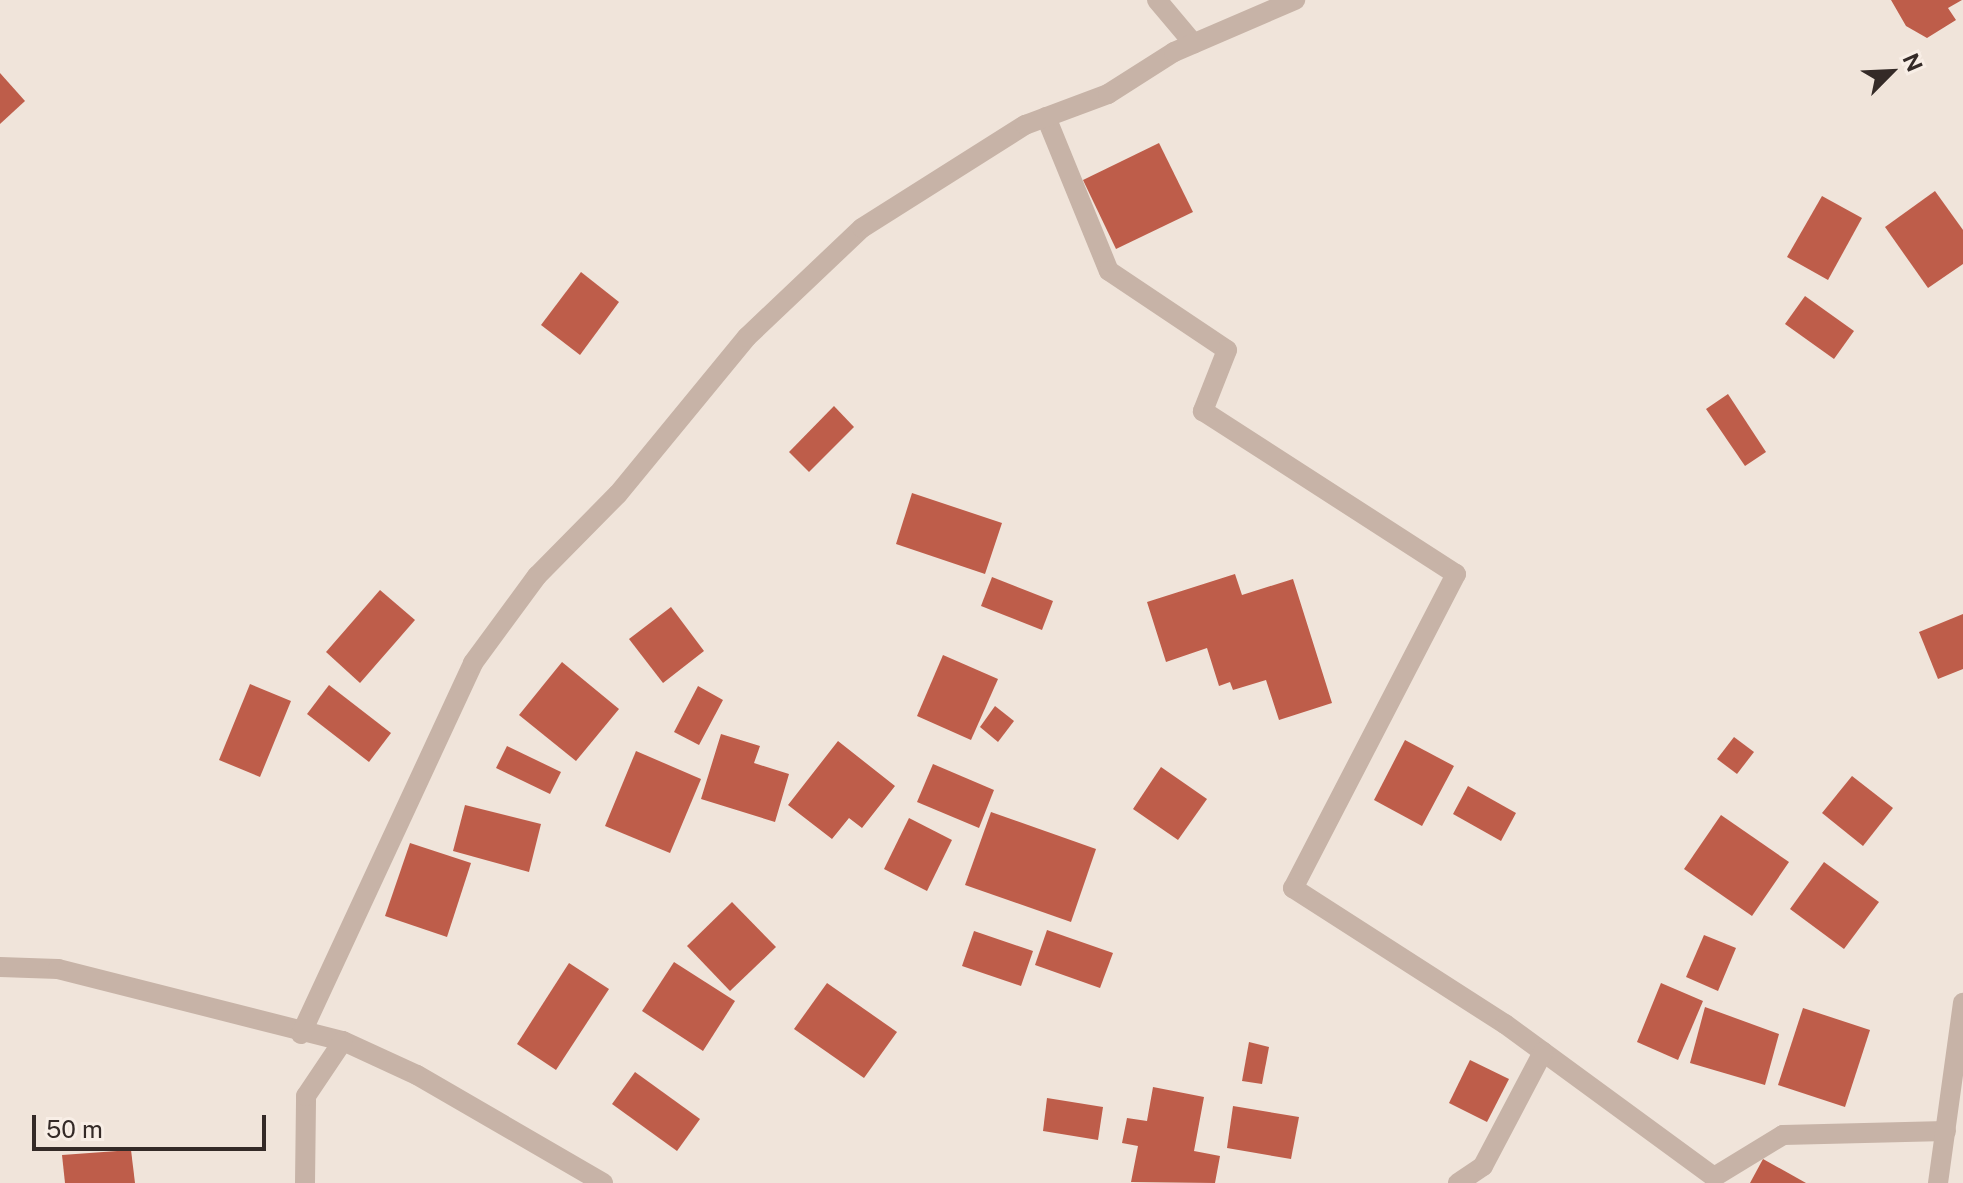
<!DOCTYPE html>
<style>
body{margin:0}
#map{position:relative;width:1963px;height:1183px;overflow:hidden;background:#f0e4da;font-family:"Public Sans",sans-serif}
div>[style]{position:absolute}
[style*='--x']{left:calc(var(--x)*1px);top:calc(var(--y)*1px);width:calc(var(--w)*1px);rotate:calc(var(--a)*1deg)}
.building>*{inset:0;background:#be5d4a}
.minor>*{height:20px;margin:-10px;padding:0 10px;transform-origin:10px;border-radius:10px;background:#c7b3a7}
span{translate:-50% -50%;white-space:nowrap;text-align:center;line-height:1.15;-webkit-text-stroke:6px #f8eee6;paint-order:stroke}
.north{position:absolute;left:1851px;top:32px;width:80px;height:80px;-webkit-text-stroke:6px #f8eee6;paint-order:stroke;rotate:66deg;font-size:22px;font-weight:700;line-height:32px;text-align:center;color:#342a27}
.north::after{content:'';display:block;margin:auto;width:28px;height:36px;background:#342a27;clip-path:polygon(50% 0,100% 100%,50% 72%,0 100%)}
.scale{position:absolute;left:32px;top:1115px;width:234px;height:36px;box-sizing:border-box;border:4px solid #342a27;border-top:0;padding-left:10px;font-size:24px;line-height:28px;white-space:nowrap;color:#342a27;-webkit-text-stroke:6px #f8eee6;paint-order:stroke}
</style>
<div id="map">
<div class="building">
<div style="clip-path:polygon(1891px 0,1962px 0,1948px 8px,1956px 20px,1927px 38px,1906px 26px)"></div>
<div style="clip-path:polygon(0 73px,25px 101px,0 124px)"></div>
<div style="clip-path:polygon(1159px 143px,1193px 212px,1116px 249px,1083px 180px)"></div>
<div style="clip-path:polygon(1935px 191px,1963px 230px,1963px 264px,1928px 288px,1885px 227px)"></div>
<div style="clip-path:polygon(1822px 196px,1862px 218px,1828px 280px,1787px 257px)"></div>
<div style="clip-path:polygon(581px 272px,619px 302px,580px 355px,541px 325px)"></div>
<div style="clip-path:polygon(1805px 296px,1854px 331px,1834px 359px,1785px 324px)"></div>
<div style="clip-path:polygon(1728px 394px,1766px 452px,1745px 466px,1706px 409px)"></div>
<div style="clip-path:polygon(834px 406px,854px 427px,809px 472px,789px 452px)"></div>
<div style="clip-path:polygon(912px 493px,1002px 523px,985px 574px,896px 544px)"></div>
<div style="clip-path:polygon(1235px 574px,1242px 595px,1293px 579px,1332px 703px,1279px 720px,1266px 680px,1233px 690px,1230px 682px,1219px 686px,1207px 648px,1166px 662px,1147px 602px)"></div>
<div style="clip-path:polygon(992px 577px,1053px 601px,1042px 630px,981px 606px)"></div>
<div style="clip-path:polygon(380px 590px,415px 620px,360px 683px,326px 652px)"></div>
<div style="clip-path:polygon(671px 607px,704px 651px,663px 683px,629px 639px)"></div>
<div style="clip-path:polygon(1963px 614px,1963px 669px,1938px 679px,1919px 632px)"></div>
<div style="clip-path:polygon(943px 655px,998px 679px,971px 740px,917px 716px)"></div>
<div style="clip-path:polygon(562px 662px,619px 709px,576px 761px,519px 715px)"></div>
<div style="clip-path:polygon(250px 684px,291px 701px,260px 777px,219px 760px)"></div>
<div style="clip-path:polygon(329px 685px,391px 733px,369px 762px,307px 714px)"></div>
<div style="clip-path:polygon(698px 686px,723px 700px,699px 745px,674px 732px)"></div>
<div style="clip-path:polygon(995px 706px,1014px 721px,998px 742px,980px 727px)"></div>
<div style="clip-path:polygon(721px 734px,760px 746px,754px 763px,789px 774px,775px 822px,701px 799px)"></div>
<div style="clip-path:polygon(1734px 737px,1754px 752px,1737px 774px,1717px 759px)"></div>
<div style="clip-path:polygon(1405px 740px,1454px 766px,1422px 826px,1374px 800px)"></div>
<div style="clip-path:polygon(838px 741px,895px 786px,862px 828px,849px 818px,832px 839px,788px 805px)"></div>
<div style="clip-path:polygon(507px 746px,561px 772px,550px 794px,496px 768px)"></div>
<div style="clip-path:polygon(636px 751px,701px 779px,670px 853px,605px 826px)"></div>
<div style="clip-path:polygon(933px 764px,994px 790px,979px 828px,917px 802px)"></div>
<div style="clip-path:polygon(1161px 767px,1207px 799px,1178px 840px,1133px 809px)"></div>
<div style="clip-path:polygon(1852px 776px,1893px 808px,1863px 846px,1822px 813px)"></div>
<div style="clip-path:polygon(1468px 786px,1516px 813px,1501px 841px,1453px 814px)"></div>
<div style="clip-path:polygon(465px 805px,541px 824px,529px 872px,453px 851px)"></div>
<div style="clip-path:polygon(991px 812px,1096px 849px,1071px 922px,965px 885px)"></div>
<div style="clip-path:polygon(1721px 815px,1789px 862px,1752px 916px,1684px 869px)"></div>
<div style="clip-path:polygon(909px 818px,952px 840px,927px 891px,884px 869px)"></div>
<div style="clip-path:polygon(410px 843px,471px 863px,447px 937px,385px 916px)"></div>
<div style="clip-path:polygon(1824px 862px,1879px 902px,1844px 949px,1790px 909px)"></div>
<div style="clip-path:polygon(732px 902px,776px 947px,730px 991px,687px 946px)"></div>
<div style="clip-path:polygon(1047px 930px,1113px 953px,1100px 988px,1035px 965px)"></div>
<div style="clip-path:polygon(974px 931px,1033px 951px,1021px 986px,962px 966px)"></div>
<div style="clip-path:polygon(1704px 935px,1736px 948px,1718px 991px,1686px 977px)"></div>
<div style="clip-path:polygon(674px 962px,735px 1001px,703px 1051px,642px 1011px)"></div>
<div style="clip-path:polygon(569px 963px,609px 989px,556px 1070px,517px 1044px)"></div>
<div style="clip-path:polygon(827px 983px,897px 1032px,864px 1078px,794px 1029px)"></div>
<div style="clip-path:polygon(1661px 983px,1703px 1001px,1678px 1060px,1637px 1042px)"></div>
<div style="clip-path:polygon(1705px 1007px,1779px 1034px,1765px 1085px,1690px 1063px)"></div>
<div style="clip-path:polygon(1803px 1008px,1870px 1030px,1845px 1107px,1778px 1085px)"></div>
<div style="clip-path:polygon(1249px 1042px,1269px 1047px,1262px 1084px,1242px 1081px)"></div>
<div style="clip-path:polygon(1470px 1060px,1509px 1079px,1487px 1122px,1449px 1103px)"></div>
<div style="clip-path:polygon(635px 1072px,700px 1119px,677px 1151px,612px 1104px)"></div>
<div style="clip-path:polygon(1153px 1087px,1204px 1097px,1194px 1151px,1220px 1156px,1215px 1183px,1131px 1182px,1138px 1146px,1122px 1143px,1127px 1118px,1147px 1121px)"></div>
<div style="clip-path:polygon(1047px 1098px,1103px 1107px,1098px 1140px,1043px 1131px)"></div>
<div style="clip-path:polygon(1233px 1106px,1299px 1117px,1291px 1159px,1227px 1148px)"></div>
<div style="clip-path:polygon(131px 1150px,135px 1183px,65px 1183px,62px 1155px)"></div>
<div style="clip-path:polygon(1763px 1159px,1806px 1183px,1750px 1183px)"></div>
</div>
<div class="minor">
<div style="--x:1157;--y:0;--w:57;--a:49.9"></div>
<div style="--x:1046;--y:117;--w:166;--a:67.8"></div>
<div style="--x:1109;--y:271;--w:142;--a:33.8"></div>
<div style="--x:1227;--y:350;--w:66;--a:111.5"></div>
<div style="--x:1203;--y:411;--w:301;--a:32.8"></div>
<div style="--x:1456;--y:574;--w:354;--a:117.4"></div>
<div style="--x:1293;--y:888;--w:252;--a:32.7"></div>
<div style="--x:1505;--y:1024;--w:259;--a:36.2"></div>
<div style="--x:1714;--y:1177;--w:81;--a:-31.3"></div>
<div style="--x:1783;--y:1135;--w:163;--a:-1.4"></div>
<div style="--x:0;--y:967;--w:58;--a:2"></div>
<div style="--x:58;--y:969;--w:294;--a:14.2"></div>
<div style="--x:343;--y:1041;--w:81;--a:24.7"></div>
<div style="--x:417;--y:1075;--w:215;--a:30.1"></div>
<div style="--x:301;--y:1034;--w:409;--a:-65.1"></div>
<div style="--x:473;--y:663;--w:108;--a:-53.7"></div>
<div style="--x:537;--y:576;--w:115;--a:-45.4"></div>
<div style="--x:618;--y:494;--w:203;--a:-50.6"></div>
<div style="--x:747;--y:337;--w:158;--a:-43.5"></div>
<div style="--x:862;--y:228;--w:193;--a:-32.3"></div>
<div style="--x:1025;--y:125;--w:89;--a:-20.5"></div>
<div style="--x:1108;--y:94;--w:78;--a:-32.5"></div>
<div style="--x:1174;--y:52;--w:132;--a:-23.3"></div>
<div style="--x:305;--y:1183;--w:87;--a:-89.3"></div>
<div style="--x:306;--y:1096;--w:66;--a:-56.1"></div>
<div style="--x:1458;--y:1183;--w:30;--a:-34"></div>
<div style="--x:1483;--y:1166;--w:129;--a:-62.2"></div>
<div style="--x:1938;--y:1183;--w:182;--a:-82.1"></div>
</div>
<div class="north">N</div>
<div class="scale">50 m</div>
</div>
